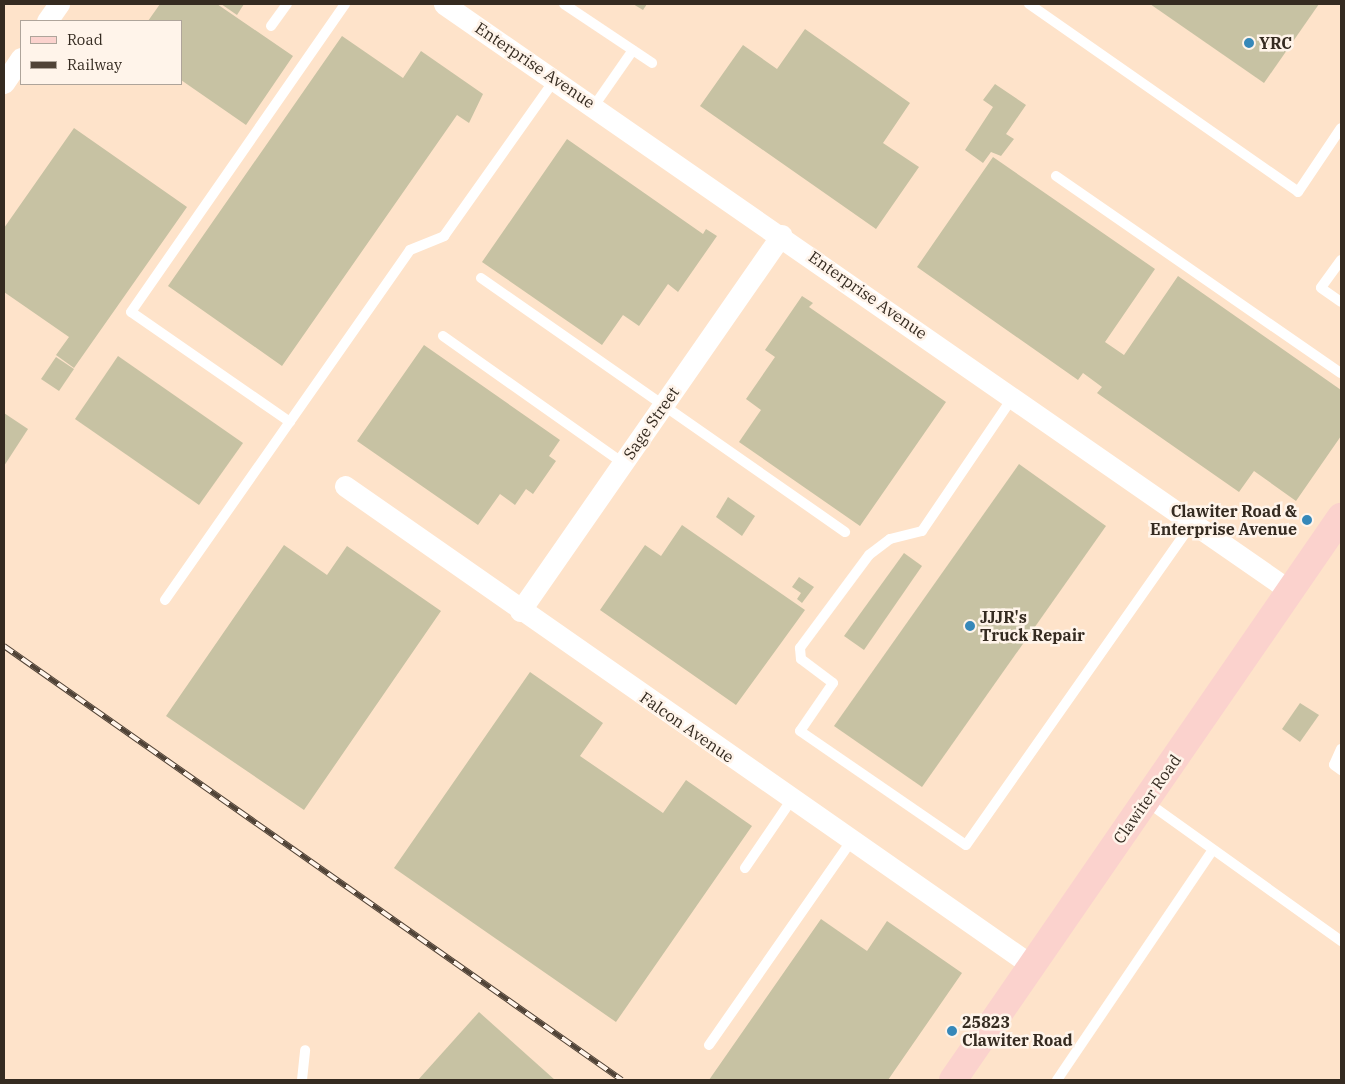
<!DOCTYPE html>
<style>
body{margin:0}
#map{position:relative;width:1345px;height:1084px;overflow:hidden;background:#fee3ca;font-family:"IBM Plex Serif",serif}
div>[style]{position:absolute}
[style*='--x']{left:calc(var(--x)*1px);top:calc(var(--y)*1px);width:calc(var(--w)*1px);rotate:calc(var(--a)*1deg)}
.building>*{inset:0;background:#c7c2a3}
.lane>*{height:10px;margin:-5px;padding:0 5px;transform-origin:5px;border-radius:5px;background:#fff}
.street>*{height:21px;margin:-10.5px;padding:0 10.5px;transform-origin:10.5px;border-radius:10.5px;background:#fff}
.secondary>*{height:28px;margin:-14px;padding:0 14px;transform-origin:14px;border-radius:14px;background:#fbd2cd}
.rail>*{height:5.5px;margin-top:-2.75px;transform-origin:0;background:repeating-linear-gradient(90deg,#fff4ea 0 11px,#504337 0 22px);box-sizing:border-box;border-block:1px solid #504337}
.dots>*{width:14px;height:14px;translate:-50% -50%;box-sizing:border-box;border:2px solid #fff4ea;border-radius:50%}
span{translate:-50% -50%;white-space:nowrap;text-align:center;line-height:1.15;-webkit-text-stroke:5px #fff4ea;paint-order:stroke}
.poi-label{font-size:16px;color:#352b21;font-weight:700}
.left{translate:0 -50%;text-align:left}
.right{translate:-100% -50%;text-align:right}
.street-label{font-size:16px;color:#352b21}
.frame{position:absolute;inset:0;border:5px solid #352b21;pointer-events:none}
.legend{position:absolute;left:20px;top:20px;width:162px;height:65px;box-sizing:border-box;background:#fff4ea;border:1px solid #aea49a;margin:0;padding:6px 9px;list-style:none;font-size:15px;color:#352b21}
.legend li{display:flex;align-items:center;gap:10px;height:25px}
.legend b{width:25px;border:1px solid #aea49a}
</style>
<div id="map">
<div class="building">
<div style="clip-path:polygon(160px 4px,217px 4px,293px 56px,246px 125px,181px 80px,181px 21px,148px 21px)"></div>
<div style="clip-path:polygon(221px 4px,244px 4px,237px 15px)"></div>
<div style="clip-path:polygon(633px 4px,647px 4px,643px 10px)"></div>
<div style="clip-path:polygon(1150px 4px,1319px 4px,1264px 83px)"></div>
<div style="clip-path:polygon(805px 29px,910px 103px,883px 143px,919px 167px,876px 229px,700px 106px,743px 45px,777px 69px)"></div>
<div style="clip-path:polygon(342px 36px,403px 78px,421px 51px,483px 94px,469px 123px,457px 115px,282px 366px,168px 286px)"></div>
<div style="clip-path:polygon(995px 84px,1026px 105px,1006px 134px,1014px 139px,1001px 156px,991px 152px,983px 163px,965px 150px,993px 107px,983px 100px)"></div>
<div style="clip-path:polygon(74px 128px,187px 207px,74px 368px,56px 355px,69px 337px,4px 292px,4px 228px)"></div>
<div style="clip-path:polygon(567px 139px,703px 234px,706px 229px,717px 236px,678px 292px,668px 284px,639px 326px,623px 315px,602px 345px,482px 262px)"></div>
<div style="clip-path:polygon(993px 157px,1155px 269px,1105px 342px,1124px 355px,1178px 276px,1341px 390px,1341px 436px,1296px 501px,1254px 471px,1239px 492px,1097px 393px,1102px 387px,1083px 373px,1078px 380px,917px 267px)"></div>
<div style="clip-path:polygon(802px 296px,813px 303px,809px 307px,946px 402px,860px 526px,739px 442px,761px 410px,746px 399px,775px 357px,765px 350px)"></div>
<div style="clip-path:polygon(424px 345px,560px 440px,549px 456px,556px 461px,533px 494px,526px 489px,515px 505px,500px 494px,478px 525px,357px 441px)"></div>
<div style="clip-path:polygon(118px 356px,243px 443px,199px 505px,75px 419px)"></div>
<div style="clip-path:polygon(56px 357px,74px 369px,59px 391px,41px 379px)"></div>
<div style="clip-path:polygon(4px 413px,28px 429px,4px 466px)"></div>
<div style="clip-path:polygon(1019px 464px,1106px 526px,922px 787px,834px 726px)"></div>
<div style="clip-path:polygon(728px 497px,755px 516px,742px 536px,716px 517px)"></div>
<div style="clip-path:polygon(682px 525px,805px 610px,736px 705px,600px 610px,645px 545px,661px 556px)"></div>
<div style="clip-path:polygon(284px 545px,327px 575px,347px 546px,441px 611px,304px 810px,166px 716px)"></div>
<div style="clip-path:polygon(904px 553px,922px 566px,864px 650px,844px 636px)"></div>
<div style="clip-path:polygon(799px 577px,814px 587px,802px 603px,797px 599px,801px 593px,792px 587px)"></div>
<div style="clip-path:polygon(530px 672px,603px 723px,580px 756px,663px 813px,686px 780px,752px 826px,616px 1022px,394px 868px)"></div>
<div style="clip-path:polygon(1300px 703px,1319px 715px,1300px 742px,1282px 729px)"></div>
<div style="clip-path:polygon(821px 919px,867px 951px,887px 921px,962px 973px,888px 1080px,709px 1080px)"></div>
<div style="clip-path:polygon(479px 1012px,555px 1080px,418px 1080px)"></div>
</div>
<div class="lane">
<div style="--x:564;--y:4;--w:106;--a:33.8"></div>
<div style="--x:1029;--y:4;--w:328;--a:34.9"></div>
<div style="--x:1298;--y:192;--w:77;--a:-56.1"></div>
<div style="--x:271;--y:26;--w:27;--a:-54"></div>
<div style="--x:594;--y:106;--w:68;--a:-55.1"></div>
<div style="--x:1056;--y:176;--w:346;--a:34.7"></div>
<div style="--x:1341;--y:260;--w:34;--a:126"></div>
<div style="--x:1321;--y:288;--w:24;--a:35"></div>
<div style="--x:481;--y:278;--w:444;--a:34.9"></div>
<div style="--x:443;--y:336;--w:220;--a:35.2"></div>
<div style="--x:1013;--y:397;--w:162;--a:124.2"></div>
<div style="--x:922;--y:531;--w:33;--a:166"></div>
<div style="--x:890;--y:539;--w:26;--a:143"></div>
<div style="--x:869;--y:555;--w:116;--a:126.6"></div>
<div style="--x:800;--y:648;--w:11;--a:85"></div>
<div style="--x:801;--y:659;--w:40;--a:37"></div>
<div style="--x:833;--y:683;--w:58;--a:124.5"></div>
<div style="--x:800;--y:731;--w:201;--a:34.5"></div>
<div style="--x:966;--y:845;--w:395;--a:-54.9"></div>
<div style="--x:290;--y:422;--w:193;--a:-145.3"></div>
<div style="--x:131;--y:312;--w:375;--a:-55.2"></div>
<div style="--x:165;--y:600;--w:427;--a:-55"></div>
<div style="--x:410;--y:250;--w:37;--a:-22"></div>
<div style="--x:444;--y:236;--w:192;--a:-54.7"></div>
<div style="--x:1341;--y:749;--w:17;--a:114"></div>
<div style="--x:1334;--y:765;--w:9;--a:36"></div>
<div style="--x:1147;--y:802;--w:239;--a:35.6"></div>
<div style="--x:745;--y:868;--w:83;--a:-55.7"></div>
<div style="--x:709;--y:1045;--w:250;--a:-55.1"></div>
<div style="--x:302;--y:1080;--w:30;--a:-84"></div>
<div style="--x:1057;--y:1080;--w:278;--a:-55.9"></div>
</div>
<div class="street">
<div style="--x:444;--y:4;--w:1028;--a:34.74"></div>
<div style="--x:47;--y:21;--w:21;--a:-55"></div>
<div style="--x:4;--y:83;--w:30;--a:-56"></div>
<div style="--x:345;--y:486;--w:837;--a:34.92"></div>
<div style="--x:520;--y:611;--w:458;--a:-55.2"></div>
</div>
<div class="secondary">
<div style="--x:953;--y:1080;--w:684;--a:-55.43"></div>
</div>
<div class="rail">
<div style="--x:4;--y:646;--w:755;--a:35.08"></div>
</div>
<div class="dots">
<div style="left:1249px;top:43px;background:#3688b9"></div>
<div style="left:1307px;top:520px;background:#3688b9"></div>
<div style="left:970px;top:626px;background:#3688b9"></div>
<div style="left:952px;top:1031px;background:#3688b9"></div>
</div>
<div class="poi-label">
<span class="left" style="left:1259px;top:43px">YRC</span>
<span class="right" style="left:1297px;top:520px">Clawiter Road &amp;<br>Enterprise Avenue</span>
<span class="left" style="left:980px;top:626px">JJJR's<br>Truck Repair</span>
<span class="left" style="left:962px;top:1031px">25823<br>Clawiter Road</span>
</div>
<div class="street-label">
<span style="left:535px;top:65px;rotate:34deg">Enterprise Avenue</span>
<span style="left:868px;top:295px;rotate:35deg">Enterprise Avenue</span>
<span style="left:651px;top:423px;rotate:-55deg">Sage Street</span>
<span style="left:687px;top:727px;rotate:35deg">Falcon Avenue</span>
<span style="left:1147px;top:799px;rotate:-55deg">Clawiter Road</span>
</div>
<div class="frame"></div>
<ul class="legend">
<li><b style="height:6px;background:#fbd2cd"></b>Road</li>
<li><b style="height:6px;background:#504337"></b>Railway</li>
</ul>
</div>
